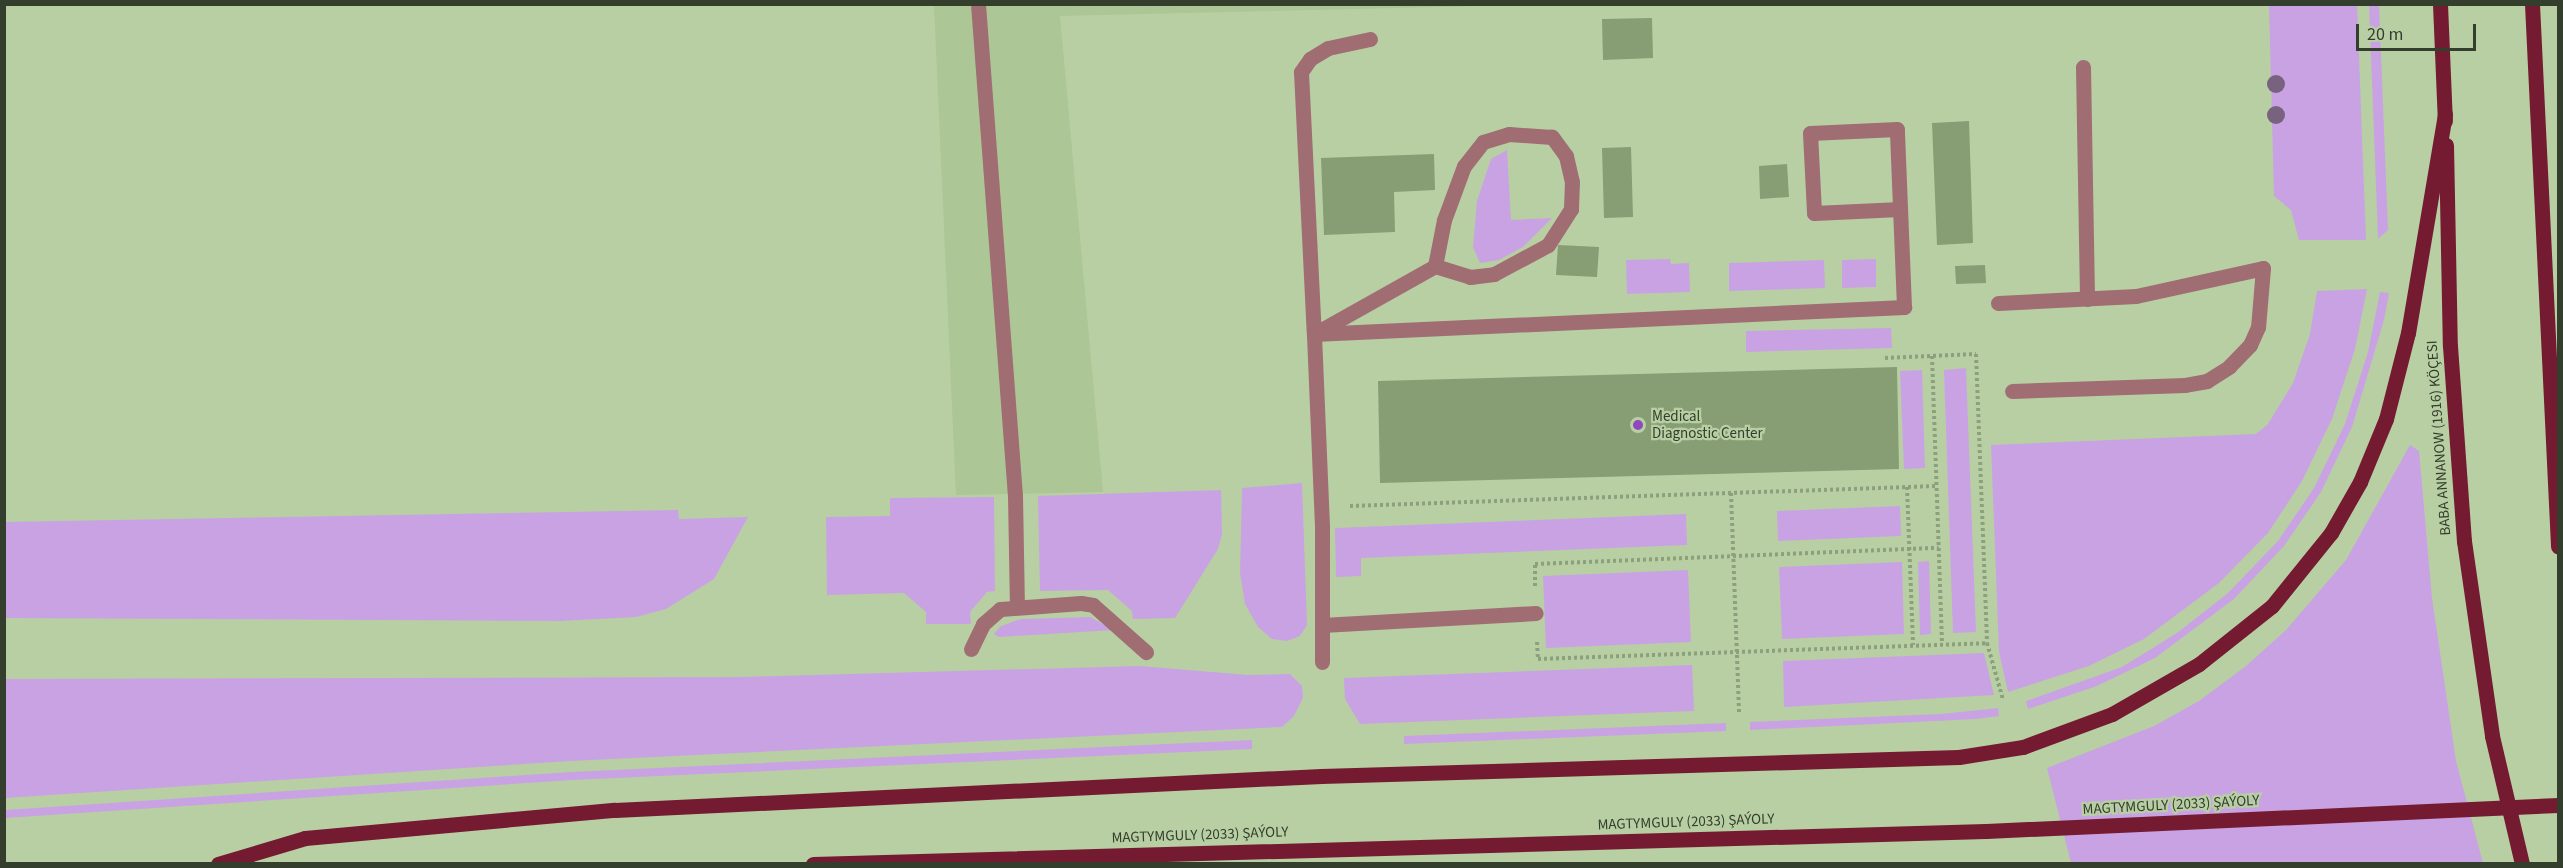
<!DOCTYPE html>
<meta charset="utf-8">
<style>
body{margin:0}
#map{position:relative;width:2563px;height:868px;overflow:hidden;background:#b8cfa4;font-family:"Source Sans 3",sans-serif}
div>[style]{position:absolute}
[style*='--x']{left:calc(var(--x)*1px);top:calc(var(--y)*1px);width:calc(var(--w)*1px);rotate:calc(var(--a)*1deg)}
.built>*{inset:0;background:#acc695}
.green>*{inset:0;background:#c9a2e4}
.building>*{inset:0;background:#879d74}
.path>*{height:4px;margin-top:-2px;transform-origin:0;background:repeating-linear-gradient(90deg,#8da07d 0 3px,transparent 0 6px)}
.minor>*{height:15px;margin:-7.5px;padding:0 7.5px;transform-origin:7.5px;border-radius:7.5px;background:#a06d73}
.major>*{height:15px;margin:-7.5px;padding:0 7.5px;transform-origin:7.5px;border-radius:7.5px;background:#741b31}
.major-bridge>*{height:15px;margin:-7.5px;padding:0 7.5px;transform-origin:7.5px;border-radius:7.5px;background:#741b31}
.trees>*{width:18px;height:18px;margin:-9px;border-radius:50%;background:#78627f}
.dots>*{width:16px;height:16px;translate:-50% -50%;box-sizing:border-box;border:3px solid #b8cfa4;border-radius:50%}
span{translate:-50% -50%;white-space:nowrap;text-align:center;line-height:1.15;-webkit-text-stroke:4.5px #b8cfa4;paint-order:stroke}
.poi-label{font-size:15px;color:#343e2c}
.left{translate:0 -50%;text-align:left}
.street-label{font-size:15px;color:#343e2c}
.frame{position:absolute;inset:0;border:6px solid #343e2c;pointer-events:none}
.scale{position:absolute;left:2356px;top:24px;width:120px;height:27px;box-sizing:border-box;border:3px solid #343e2c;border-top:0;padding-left:8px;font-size:18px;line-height:21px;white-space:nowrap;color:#343e2c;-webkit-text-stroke:4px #b8cfa4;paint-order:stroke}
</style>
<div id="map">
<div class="built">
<div style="clip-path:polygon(934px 5px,1530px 5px,1060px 16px,1103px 492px,956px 495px)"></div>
</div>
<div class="green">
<div style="clip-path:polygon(2269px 5px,2357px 5px,2366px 240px,2299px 240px,2291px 210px,2274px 196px)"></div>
<div style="clip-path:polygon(2369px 5px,2379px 5px,2388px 230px,2378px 239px)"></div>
<div style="clip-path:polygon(1507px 150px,1511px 220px,1552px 218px,1523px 247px,1499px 260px,1480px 263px,1473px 247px,1477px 201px,1491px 159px)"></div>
<div style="clip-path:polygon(1670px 259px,1671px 264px,1689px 263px,1690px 292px,1627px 294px,1626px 260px)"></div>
<div style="clip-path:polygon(1876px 259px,1876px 287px,1842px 288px,1842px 260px)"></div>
<div style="clip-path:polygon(1824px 260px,1825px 288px,1729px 291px,1729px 263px)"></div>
<div style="clip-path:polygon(2367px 289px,2355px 349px,2332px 419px,2302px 481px,2268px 533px,2219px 583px,2144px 639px,2089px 666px,2008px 692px,1999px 652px,1991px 445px,2256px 434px,2268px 424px,2293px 383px,2310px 334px,2317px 291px)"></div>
<div style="clip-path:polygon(2380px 292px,2389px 293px,2384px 320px,2352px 427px,2321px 492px,2284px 546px,2234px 599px,2155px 658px,2097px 686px,2028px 709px,2026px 701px,2122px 667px,2177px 633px,2228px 593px,2278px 541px,2314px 488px,2345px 424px,2368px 352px)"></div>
<div style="clip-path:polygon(1891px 328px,1892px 348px,1746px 352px,1746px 331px)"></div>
<div style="clip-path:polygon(1966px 368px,1976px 632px,1953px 633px,1944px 370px)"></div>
<div style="clip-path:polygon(1922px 370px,1925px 468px,1904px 469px,1900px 371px)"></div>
<div style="clip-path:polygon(2410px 445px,2419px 451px,2432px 598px,2456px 761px,2483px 863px,2071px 863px,2047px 768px,2154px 726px,2199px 701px,2246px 666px,2286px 630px,2346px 560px)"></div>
<div style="clip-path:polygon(1302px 483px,1307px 625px,1300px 636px,1287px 641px,1272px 639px,1258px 627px,1245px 604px,1240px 573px,1242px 488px)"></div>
<div style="clip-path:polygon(1221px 490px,1222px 534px,1218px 549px,1175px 618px,1133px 619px,1132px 611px,1108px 590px,1040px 591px,1038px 496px)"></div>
<div style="clip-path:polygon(994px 497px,995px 591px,987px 592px,970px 612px,971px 624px,926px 624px,926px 612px,904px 593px,827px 595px,826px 517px,890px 516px,890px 498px)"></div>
<div style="clip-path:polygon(1900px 506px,1901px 536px,1778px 541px,1777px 511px)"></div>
<div style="clip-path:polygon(678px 510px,679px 519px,748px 517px,714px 579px,666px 609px,636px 617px,559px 621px,5px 618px,5px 522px)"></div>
<div style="clip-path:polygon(1686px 514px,1687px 545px,1361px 558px,1361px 576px,1336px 577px,1335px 528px)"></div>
<div style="clip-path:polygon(1929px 561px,1931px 634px,1920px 635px,1918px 562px)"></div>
<div style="clip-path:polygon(1902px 562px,1904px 634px,1782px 639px,1779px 567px)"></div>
<div style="clip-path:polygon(1688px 570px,1691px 642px,1546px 648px,1543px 576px)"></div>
<div style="clip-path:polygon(1090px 617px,1114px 630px,999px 637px,994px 634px,1001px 626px,1021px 619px)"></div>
<div style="clip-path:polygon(1984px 653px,1994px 695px,1784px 707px,1783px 661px)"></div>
<div style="clip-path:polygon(1692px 665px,1694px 711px,1360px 724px,1345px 699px,1344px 678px)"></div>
<div style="clip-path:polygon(1140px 666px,1248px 675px,1290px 674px,1302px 686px,1303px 698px,1294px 716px,1282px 727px,570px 761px,5px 798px,5px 679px,740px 677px)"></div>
<div style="clip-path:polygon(1998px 708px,1999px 716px,1976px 719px,1750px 730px,1750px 722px,1941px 714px)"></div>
<div style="clip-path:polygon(1726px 723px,1726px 731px,1404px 744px,1404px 736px)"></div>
<div style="clip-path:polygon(1252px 740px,1252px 749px,572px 780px,5px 818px,5px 810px,571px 772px)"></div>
</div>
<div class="building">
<div style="clip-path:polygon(1652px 18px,1653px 58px,1603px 60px,1602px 19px)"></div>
<div style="clip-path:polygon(1969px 121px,1973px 243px,1937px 245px,1932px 123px)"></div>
<div style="clip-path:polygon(1631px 147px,1633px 217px,1604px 218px,1602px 148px)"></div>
<div style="clip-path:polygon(1434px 154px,1435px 190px,1394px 192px,1395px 232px,1324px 235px,1321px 158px)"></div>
<div style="clip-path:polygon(1787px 164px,1789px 197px,1760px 199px,1759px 166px)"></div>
<div style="clip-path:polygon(1558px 245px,1599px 247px,1597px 277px,1556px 275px)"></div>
<div style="clip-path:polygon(1985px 265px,1986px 283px,1956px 284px,1955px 266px)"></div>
<div style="clip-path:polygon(1897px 367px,1899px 469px,1380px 483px,1378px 381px)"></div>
</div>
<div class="path">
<div style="--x:1932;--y:356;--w:288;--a:88"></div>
<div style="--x:1885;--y:358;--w:91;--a:-2.5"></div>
<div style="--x:1976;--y:354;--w:289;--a:87.8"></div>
<div style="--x:1987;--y:643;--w:59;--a:74.3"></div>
<div style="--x:1907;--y:487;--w:158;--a:87.8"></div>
<div style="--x:1731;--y:493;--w:222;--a:87.9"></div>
<div style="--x:1350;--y:506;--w:587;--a:-1.95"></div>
<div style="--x:1535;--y:586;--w:22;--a:-90"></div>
<div style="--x:1535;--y:564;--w:404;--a:-2.3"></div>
<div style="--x:1537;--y:642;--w:17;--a:87"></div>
<div style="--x:1538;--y:659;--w:449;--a:-2"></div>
</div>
<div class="minor">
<div style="--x:978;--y:4;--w:492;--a:85.7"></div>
<div style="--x:1015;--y:495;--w:110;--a:89"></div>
<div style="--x:1370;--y:39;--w:43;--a:167.9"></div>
<div style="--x:1328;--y:48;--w:21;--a:149"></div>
<div style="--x:1310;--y:59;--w:16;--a:125"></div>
<div style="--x:1301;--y:72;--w:262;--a:87.2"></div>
<div style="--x:1314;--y:334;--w:139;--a:-29.3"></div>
<div style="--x:1435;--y:266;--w:37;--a:17"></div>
<div style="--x:1470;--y:277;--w:24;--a:-7"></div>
<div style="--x:1494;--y:274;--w:61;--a:-28.2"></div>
<div style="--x:1548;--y:245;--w:43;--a:-57.4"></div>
<div style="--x:1571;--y:209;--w:27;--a:-88"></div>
<div style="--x:1572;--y:182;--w:27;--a:-103"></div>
<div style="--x:1566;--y:156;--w:24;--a:-126"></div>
<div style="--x:1552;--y:137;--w:43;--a:-176"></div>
<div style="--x:1509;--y:134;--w:27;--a:163"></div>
<div style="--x:1483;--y:142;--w:31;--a:128"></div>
<div style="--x:1464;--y:166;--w:58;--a:110.3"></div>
<div style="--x:1444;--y:220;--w:47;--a:101.1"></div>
<div style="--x:2083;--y:67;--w:232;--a:89"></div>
<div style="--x:1998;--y:303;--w:138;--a:-2.9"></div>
<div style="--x:2136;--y:296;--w:130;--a:-12.4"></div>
<div style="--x:2263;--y:268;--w:59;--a:94.8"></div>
<div style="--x:2258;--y:327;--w:20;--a:114"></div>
<div style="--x:2250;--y:345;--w:30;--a:134"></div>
<div style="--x:2229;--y:367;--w:26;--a:148"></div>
<div style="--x:2207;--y:381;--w:22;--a:170"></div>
<div style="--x:2185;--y:385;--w:173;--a:178"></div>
<div style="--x:1322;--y:625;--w:214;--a:-3.2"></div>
<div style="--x:971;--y:649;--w:28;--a:-64"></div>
<div style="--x:983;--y:624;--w:23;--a:-41"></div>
<div style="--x:1000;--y:609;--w:81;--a:-4.2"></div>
<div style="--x:1081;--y:603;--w:12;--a:9"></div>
<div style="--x:1093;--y:605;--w:71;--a:41.6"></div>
<div style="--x:1322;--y:662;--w:136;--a:-90"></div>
<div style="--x:1322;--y:526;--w:192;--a:-92.4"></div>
<div style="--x:1314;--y:334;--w:591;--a:-2.62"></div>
<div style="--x:1904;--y:307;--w:178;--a:-92.3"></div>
<div style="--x:1897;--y:129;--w:87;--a:177.4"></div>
<div style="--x:1810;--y:133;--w:80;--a:87.1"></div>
<div style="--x:1814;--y:213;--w:86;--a:-2.7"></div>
</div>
<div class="major">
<div style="--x:2440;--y:4;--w:117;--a:87.6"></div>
<div style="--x:2532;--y:4;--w:543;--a:87.25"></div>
<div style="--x:2446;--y:145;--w:201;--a:88.9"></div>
<div style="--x:2450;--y:346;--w:196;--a:85.9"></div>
<div style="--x:2464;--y:541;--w:197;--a:81.8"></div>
<div style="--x:2492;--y:736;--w:131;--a:76.8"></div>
<div style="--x:218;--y:864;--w:91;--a:-16.6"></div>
<div style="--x:305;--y:838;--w:311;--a:-5.2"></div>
<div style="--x:615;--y:810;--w:707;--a:-2.76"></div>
<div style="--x:1321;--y:776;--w:638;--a:-1.71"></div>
<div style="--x:1959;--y:757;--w:65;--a:-8.9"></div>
<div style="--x:2023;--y:747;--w:95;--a:-20.3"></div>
<div style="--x:2112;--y:714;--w:100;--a:-29.9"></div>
<div style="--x:2199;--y:664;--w:93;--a:-38.5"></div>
<div style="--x:2272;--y:606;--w:94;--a:-51.1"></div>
<div style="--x:2331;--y:533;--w:59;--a:-60.4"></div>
<div style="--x:2360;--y:482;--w:68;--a:-67.6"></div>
<div style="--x:2386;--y:419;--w:89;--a:-75.7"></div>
<div style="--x:2408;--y:333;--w:222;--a:-80.4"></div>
<div style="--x:813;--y:864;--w:1173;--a:-1.61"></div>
</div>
<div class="major-bridge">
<div style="--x:1986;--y:831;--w:573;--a:-2.6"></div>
</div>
<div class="trees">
<div style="left:2276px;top:84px"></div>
<div style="left:2276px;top:115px"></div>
</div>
<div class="dots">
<div style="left:1638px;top:425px;background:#9048bb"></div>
</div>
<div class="poi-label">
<span class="left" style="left:1652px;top:425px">Medical<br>Diagnostic Center</span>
</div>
<div class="street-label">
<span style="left:2439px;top:438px;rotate:-94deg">BABA ANNANOW (1916) KÖÇESI</span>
<span style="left:2171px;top:805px;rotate:-3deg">MAGTYMGULY (2033) ŞAÝOLY</span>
<span style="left:1686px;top:822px;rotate:-2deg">MAGTYMGULY (2033) ŞAÝOLY</span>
<span style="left:1200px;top:835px;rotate:-2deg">MAGTYMGULY (2033) ŞAÝOLY</span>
</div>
<div class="frame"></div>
<div class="scale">20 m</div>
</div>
